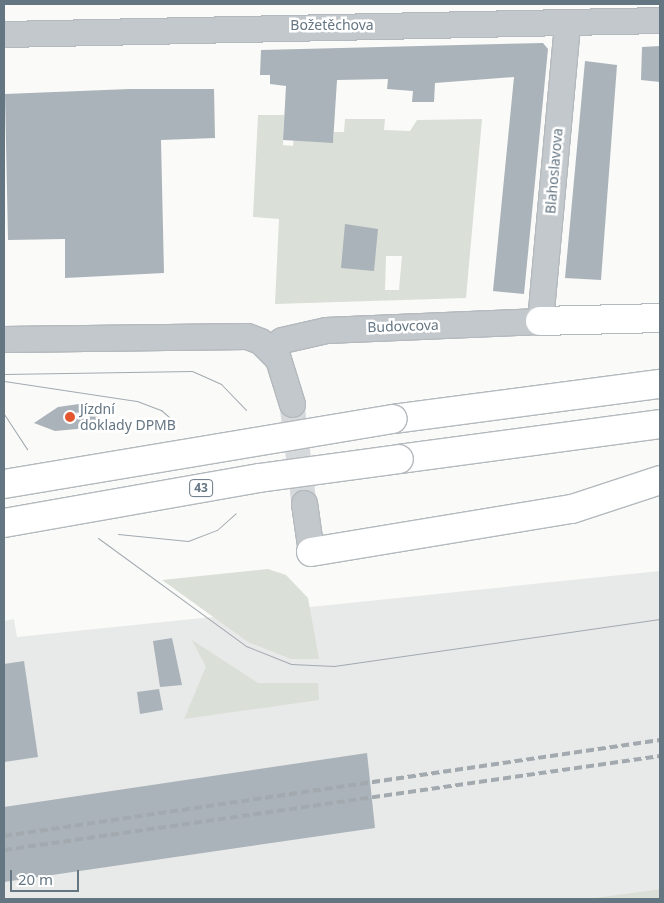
<!DOCTYPE html>
<meta charset="utf-8">
<style>
body{margin:0}
#map{position:relative;width:664px;height:903px;overflow:hidden;background:#fafaf8;font-family:"Noto Sans",sans-serif}
div>[style]{position:absolute}
[style*='--x']{left:calc(var(--x)*1px);top:calc(var(--y)*1px);width:calc(var(--w)*1px);rotate:calc(var(--a)*1deg)}
.built>*{inset:0;background:#e8e9e9}
.green>*{inset:0;background:#dadfd7}
.building>*{inset:0;background:#aab3b9}
.minor-tunnel>*{height:25px;margin-top:-12.5px;transform-origin:0;background:repeating-linear-gradient(90deg,#d5d9db 0 25px,transparent 0 37px)}
.roads{filter:drop-shadow(1px 0 #b4b9bd) drop-shadow(-1px 0 #b4b9bd) drop-shadow(0 1px #b4b9bd) drop-shadow(0 -1px #b4b9bd)}
.minor>*{height:25px;margin:-12.5px;padding:0 12.5px;transform-origin:12.5px;border-radius:12.5px;background:#c3c8cc}
.trunk>*{height:28px;margin:-14px;padding:0 14px;transform-origin:14px;border-radius:14px;background:#fff}
.tram>*{height:1px;margin:-0.5px;padding:0 0.5px;transform-origin:0.5px;border-radius:0.5px;background:#a2aab0}
.rail>*{height:4px;margin-top:-2px;transform-origin:0;background:repeating-linear-gradient(90deg,#a2aab0 0 8px,transparent 0 12px)}
.bridges{filter:drop-shadow(1px 0 #b4b9bd) drop-shadow(-1px 0 #b4b9bd) drop-shadow(0 1px #b4b9bd) drop-shadow(0 -1px #b4b9bd)}
.trunk-bridge>*{height:28px;margin:-14px;padding:0 14px;transform-origin:14px;border-radius:14px;background:#fff}
.dots>*{width:14px;height:14px;translate:-50% -50%;box-sizing:border-box;border:2px solid #fff;border-radius:50%}
span{translate:-50% -50%;white-space:nowrap;text-align:center;line-height:1.15;-webkit-text-stroke:5px #fff;paint-order:stroke}
.shield-label span{padding:1px 4px;background:#fff;border:1px solid;border-radius:4px;-webkit-text-stroke-width:0}
.shield-label{font-size:12px;color:#657683;font-weight:700}
.street-label{font-size:14px;color:#657683}
.poi-label{font-size:14px;color:#657683}
.left{translate:0 -50%;text-align:left}
.frame{position:absolute;inset:0;border:5px solid #657683;pointer-events:none}
.scale{position:absolute;left:10px;top:870px;width:69px;height:22px;box-sizing:border-box;border:2px solid #657683;border-top:0;padding-left:6px;font-size:15px;line-height:18px;white-space:nowrap;color:#657683;-webkit-text-stroke:4px #fff;paint-order:stroke}
</style>
<div id="map">
<div class="built">
<div style="clip-path:polygon(660px 571px,660px 889px,586px 899px,4px 899px,4px 621px,14px 619px,17px 637px)"></div>
</div>
<div class="green">
<div style="clip-path:polygon(evenodd,258px 115px,284px 115px,283px 145px,293px 146px,295px 121px,333px 142px,334px 132px,344px 132px,345px 119px,385px 119px,384px 130px,410px 131px,417px 120px,482px 119px,466px 298px,275px 304px,279px 219px,253px 217px,258px 115px,386px 256px,402px 256px,399px 290px,385px 290px,386px 256px)"></div>
<div style="clip-path:polygon(268px 569px,286px 575px,308px 598px,319px 659px,291px 659px,248px 642px,162px 580px)"></div>
<div style="clip-path:polygon(192px 640px,258px 683px,318px 683px,319px 700px,184px 719px,206px 667px)"></div>
<div style="clip-path:polygon(660px 889px,660px 899px,586px 899px)"></div>
</div>
<div class="building">
<div style="clip-path:polygon(543px 43px,548px 49px,524px 294px,493px 291px,514px 77px,435px 83px,434px 102px,412px 102px,413px 91px,387px 89px,388px 79px,337px 80px,333px 143px,283px 140px,286px 86px,270px 84px,270px 75px,260px 75px,261px 50px)"></div>
<div style="clip-path:polygon(660px 46px,660px 82px,641px 80px,642px 47px)"></div>
<div style="clip-path:polygon(585px 61px,617px 65px,601px 280px,565px 278px)"></div>
<div style="clip-path:polygon(130px 89px,214px 89px,215px 138px,161px 140px,164px 273px,65px 278px,65px 239px,8px 240px,5px 94px)"></div>
<div style="clip-path:polygon(345px 224px,378px 229px,374px 271px,341px 268px)"></div>
<div style="clip-path:polygon(86px 403px,104px 408px,95px 421px,77px 429px,55px 431px,34px 423px,58px 407px)"></div>
<div style="clip-path:polygon(172px 638px,182px 685px,160px 687px,153px 641px)"></div>
<div style="clip-path:polygon(24px 661px,38px 757px,4px 762px,4px 664px)"></div>
<div style="clip-path:polygon(159px 689px,163px 710px,140px 714px,137px 692px)"></div>
<div style="clip-path:polygon(367px 753px,375px 828px,4px 882px,4px 807px)"></div>
</div>
<div class="minor-tunnel">
<div style="--x:292;--y:404;--w:100;--a:83.1"></div>
</div>
<div class="roads">
<div class="minor">
<div style="--x:4;--y:34;--w:656;--a:-1.22"></div>
<div style="--x:4;--y:339;--w:243;--a:-0.7"></div>
<div style="--x:247;--y:336;--w:14;--a:21"></div>
<div style="--x:260;--y:341;--w:25;--a:45"></div>
<div style="--x:278;--y:359;--w:47;--a:72.7"></div>
<div style="--x:270;--y:348;--w:14;--a:-34"></div>
<div style="--x:282;--y:340;--w:45;--a:-12.8"></div>
<div style="--x:326;--y:330;--w:214;--a:-2.4"></div>
<div style="--x:540;--y:321;--w:300;--a:-84.8"></div>
<div style="--x:304;--y:503;--w:49;--a:81.9"></div>
</div>
<div class="trunk">
<div style="--x:540;--y:321;--w:120;--a:-1.4"></div>
<div style="--x:393;--y:419;--w:269;--a:-7.5"></div>
<div style="--x:399;--y:459;--w:263;--a:-7.6"></div>
<div style="--x:311;--y:552;--w:265;--a:-9.4"></div>
<div style="--x:572;--y:509;--w:93;--a:-18.2"></div>
</div>
</div>
<div class="tram">
<div style="--x:4;--y:374;--w:188;--a:-0.9"></div>
<div style="--x:192;--y:371;--w:32;--a:24"></div>
<div style="--x:221;--y:384;--w:36;--a:46"></div>
<div style="--x:4;--y:381;--w:134;--a:8.6"></div>
<div style="--x:137;--y:401;--w:26;--a:21"></div>
<div style="--x:161;--y:410;--w:18;--a:41"></div>
<div style="--x:4;--y:414;--w:42;--a:56.7"></div>
<div style="--x:118;--y:534;--w:70;--a:5.7"></div>
<div style="--x:188;--y:541;--w:31;--a:-21"></div>
<div style="--x:217;--y:530;--w:25;--a:-42"></div>
<div style="--x:98;--y:538;--w:183;--a:36.1"></div>
<div style="--x:246;--y:646;--w:48;--a:21.8"></div>
<div style="--x:291;--y:664;--w:43;--a:2.7"></div>
<div style="--x:334;--y:666;--w:329;--a:-8.2"></div>
</div>
<div class="rail">
<div style="--x:4;--y:836;--w:663;--a:-8.33"></div>
<div style="--x:4;--y:850;--w:663;--a:-8.15"></div>
</div>
<div class="bridges">
<div class="trunk-bridge">
<div style="--x:4;--y:484;--w:394;--a:-9.5"></div>
<div style="--x:4;--y:523;--w:259;--a:-10"></div>
<div style="--x:259;--y:478;--w:141;--a:-7.7"></div>
</div>
</div>
<div class="dots">
<div style="left:70px;top:417px;background:#e4572e"></div>
</div>
<div class="shield-label">
<span style="left:201px;top:488px">43</span>
</div>
<div class="street-label">
<span style="left:332px;top:25px">Božetěchova</span>
<span style="left:554px;top:171px;rotate:-85deg">Blahoslavova</span>
<span style="left:403px;top:326px;rotate:-2deg">Budovcova</span>
</div>
<div class="poi-label">
<span class="left" style="left:80px;top:417px">Jízdní<br>doklady DPMB</span>
</div>
<div class="frame"></div>
<div class="scale">20 m</div>
</div>
